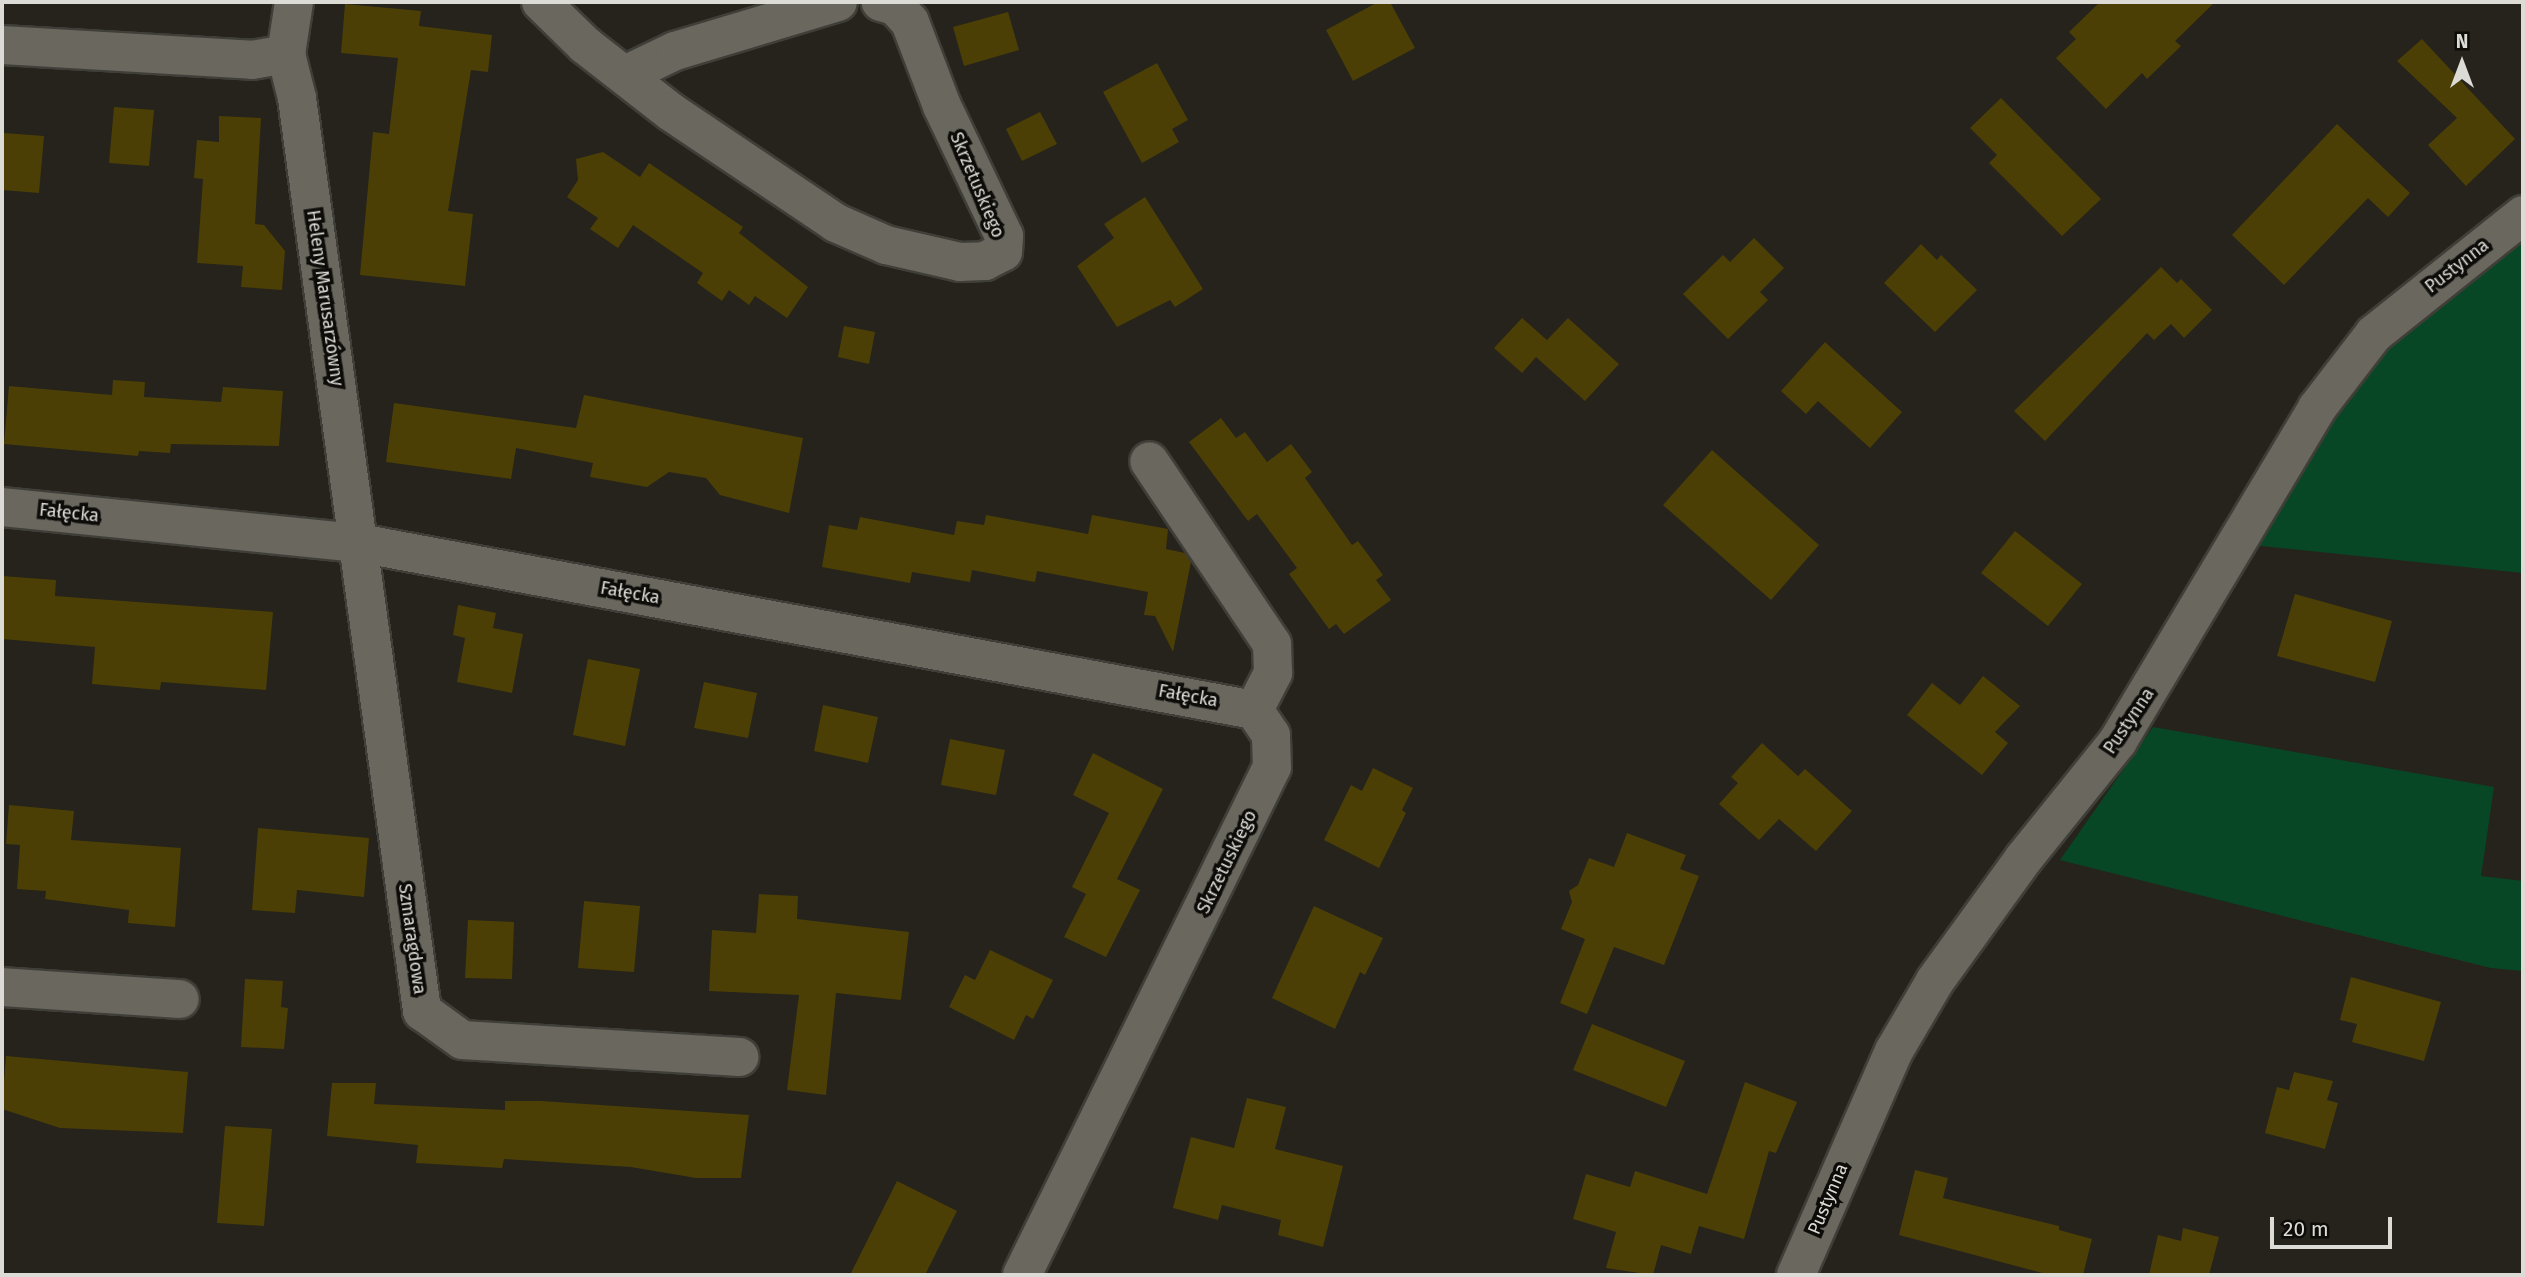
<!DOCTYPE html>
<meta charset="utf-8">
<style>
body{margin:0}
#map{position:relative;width:2525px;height:1277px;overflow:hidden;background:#25231b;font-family:"Fira Sans",sans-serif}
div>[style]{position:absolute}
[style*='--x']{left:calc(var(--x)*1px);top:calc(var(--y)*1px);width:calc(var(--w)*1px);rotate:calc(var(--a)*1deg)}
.green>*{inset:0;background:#084726}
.building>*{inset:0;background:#4b3f06}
.roads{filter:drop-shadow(2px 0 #3f3e38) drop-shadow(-2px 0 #3f3e38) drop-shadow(0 2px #3f3e38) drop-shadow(0 -2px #3f3e38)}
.minor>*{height:38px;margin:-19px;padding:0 19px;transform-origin:19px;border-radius:19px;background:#69675e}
span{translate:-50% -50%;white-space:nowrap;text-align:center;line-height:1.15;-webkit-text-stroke:7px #0d0c09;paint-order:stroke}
.street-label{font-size:18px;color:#dcdbd6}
.frame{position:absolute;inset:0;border:4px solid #dcdbd6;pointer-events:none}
.north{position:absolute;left:2427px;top:28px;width:70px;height:70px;-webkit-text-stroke:5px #0d0c09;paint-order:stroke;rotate:0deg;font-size:19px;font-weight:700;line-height:28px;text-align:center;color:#dcdbd6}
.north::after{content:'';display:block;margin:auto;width:24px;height:32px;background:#dcdbd6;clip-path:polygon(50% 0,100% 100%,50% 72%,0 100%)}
.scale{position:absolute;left:2270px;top:1217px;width:122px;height:32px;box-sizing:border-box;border:4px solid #dcdbd6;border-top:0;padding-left:9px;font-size:21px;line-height:24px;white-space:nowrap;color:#dcdbd6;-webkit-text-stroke:5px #0d0c09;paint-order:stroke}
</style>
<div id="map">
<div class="green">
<div style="clip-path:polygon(2523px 236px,2523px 573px,2252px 545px,2316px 442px,2399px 334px)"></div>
<div style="clip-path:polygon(2153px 727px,2494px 787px,2481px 876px,2523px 881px,2523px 971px,2491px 968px,2060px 860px)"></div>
</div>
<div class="building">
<div style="clip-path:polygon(1378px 2px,1390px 2px,1415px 48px,1353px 81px,1326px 30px)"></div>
<div style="clip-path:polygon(2100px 2px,2215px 2px,2175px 41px,2181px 46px,2147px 79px,2142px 73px,2106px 109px,2056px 58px,2076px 39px,2069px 32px)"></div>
<div style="clip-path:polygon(345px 4px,421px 11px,419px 26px,492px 35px,488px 72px,471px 70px,448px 211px,473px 214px,465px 286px,360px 275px,373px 132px,389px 134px,398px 58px,341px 53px)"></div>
<div style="clip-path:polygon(1008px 12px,1019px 50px,964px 66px,953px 27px)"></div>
<div style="clip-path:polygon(2422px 39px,2515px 139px,2466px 186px,2428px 145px,2457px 118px,2397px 61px)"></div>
<div style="clip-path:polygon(1157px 63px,1188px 120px,1172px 129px,1179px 142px,1142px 163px,1103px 92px)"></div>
<div style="clip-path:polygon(2001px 98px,2101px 199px,2062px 236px,1989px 163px,1997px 155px,1970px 128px)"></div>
<div style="clip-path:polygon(114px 107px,154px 110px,149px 166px,109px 163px)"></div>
<div style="clip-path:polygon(1040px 112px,1057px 144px,1022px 161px,1006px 129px)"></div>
<div style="clip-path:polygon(219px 116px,261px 118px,255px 224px,264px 225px,285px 251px,282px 290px,241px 287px,243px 266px,197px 263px,203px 179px,194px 178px,197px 140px,219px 142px)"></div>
<div style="clip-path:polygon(2337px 124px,2410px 193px,2388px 217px,2368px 198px,2284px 285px,2232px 235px)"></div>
<div style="clip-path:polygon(4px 133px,44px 136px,39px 193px,2px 190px)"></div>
<div style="clip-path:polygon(603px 152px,640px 177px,649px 163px,743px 227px,739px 233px,808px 287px,787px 318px,755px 296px,749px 305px,729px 290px,722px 301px,697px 283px,703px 273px,633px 225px,618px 248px,590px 229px,598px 218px,567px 197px,578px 180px,576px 159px)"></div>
<div style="clip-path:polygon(1145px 197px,1203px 289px,1175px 307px,1170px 300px,1117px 327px,1077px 266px,1114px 238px,1104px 224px)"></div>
<div style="clip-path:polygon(1754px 238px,1784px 268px,1760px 292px,1768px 300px,1728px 339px,1683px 294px,1723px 255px,1730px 262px)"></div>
<div style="clip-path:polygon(1921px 244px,1937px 260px,1941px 255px,1977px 290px,1935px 332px,1884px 283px)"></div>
<div style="clip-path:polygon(2161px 267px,2177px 283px,2181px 279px,2212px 310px,2184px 338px,2171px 324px,2154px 340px,2147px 333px,2045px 441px,2014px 411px)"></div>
<div style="clip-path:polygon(1522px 318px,1547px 340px,1568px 318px,1619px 364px,1585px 401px,1536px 357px,1522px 373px,1494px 348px)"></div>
<div style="clip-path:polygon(844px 326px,875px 332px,869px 364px,838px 357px)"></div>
<div style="clip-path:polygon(1825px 342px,1902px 412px,1870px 448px,1818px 401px,1806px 414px,1781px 391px)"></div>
<div style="clip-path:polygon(113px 380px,145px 382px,144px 397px,221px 402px,223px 387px,283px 391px,279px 446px,171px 444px,170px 453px,139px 451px,138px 456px,4px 444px,9px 386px,112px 395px)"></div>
<div style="clip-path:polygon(584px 395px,803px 438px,789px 513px,720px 495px,706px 478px,669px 472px,647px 487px,590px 477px,593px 463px,516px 448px,511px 479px,386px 462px,394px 403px,576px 428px)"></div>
<div style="clip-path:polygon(1221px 418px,1236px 438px,1245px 432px,1267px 462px,1291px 444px,1312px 472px,1305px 478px,1352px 545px,1358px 541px,1383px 575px,1376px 580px,1391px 600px,1344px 634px,1336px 624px,1329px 629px,1289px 574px,1297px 568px,1257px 514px,1248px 521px,1189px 442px)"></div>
<div style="clip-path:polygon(1712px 450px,1819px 545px,1771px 600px,1663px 505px)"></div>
<div style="clip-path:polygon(986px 515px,1088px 534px,1092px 515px,1168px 529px,1166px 549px,1185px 553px,1191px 562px,1173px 652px,1155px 616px,1144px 615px,1148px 592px,1037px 571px,1035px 582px,972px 570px,970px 582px,912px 572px,910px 583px,822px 567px,829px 525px,857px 530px,860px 517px,954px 535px,957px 521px,984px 525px)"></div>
<div style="clip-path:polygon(2015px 531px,2082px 584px,2048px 626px,1981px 573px)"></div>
<div style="clip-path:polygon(2px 576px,56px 580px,55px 596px,273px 612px,266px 690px,161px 682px,160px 690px,92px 684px,95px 647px,2px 639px)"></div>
<div style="clip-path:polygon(2295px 594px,2392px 621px,2375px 682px,2277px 656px)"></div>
<div style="clip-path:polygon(458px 605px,496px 613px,493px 628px,523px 634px,512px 693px,457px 682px,465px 638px,453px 635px)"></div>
<div style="clip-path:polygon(588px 659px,640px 669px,625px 746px,573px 735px)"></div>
<div style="clip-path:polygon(1983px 676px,2020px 706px,1995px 732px,2008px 743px,1982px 775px,1907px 715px,1932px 683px,1960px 705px)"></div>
<div style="clip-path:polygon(704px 682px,757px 693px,748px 738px,694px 728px)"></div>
<div style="clip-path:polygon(823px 705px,878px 717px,868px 763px,814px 751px)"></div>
<div style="clip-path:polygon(950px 739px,1005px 750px,996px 795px,941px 785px)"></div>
<div style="clip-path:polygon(1762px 743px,1798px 776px,1805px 769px,1852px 811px,1816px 851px,1779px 819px,1759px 840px,1719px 804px,1738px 783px,1731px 777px)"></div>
<div style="clip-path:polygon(1093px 753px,1163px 789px,1117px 879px,1140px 890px,1106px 957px,1064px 937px,1086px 894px,1072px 887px,1109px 813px,1073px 795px)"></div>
<div style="clip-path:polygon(1373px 768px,1413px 788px,1402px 810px,1406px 813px,1379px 868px,1324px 840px,1351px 785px,1362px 791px)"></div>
<div style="clip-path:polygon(9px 805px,74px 811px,71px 840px,181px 848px,175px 927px,128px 923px,129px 910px,45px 899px,46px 891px,17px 889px,20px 845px,6px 844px)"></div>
<div style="clip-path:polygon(258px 828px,369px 838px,364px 897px,297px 890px,295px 913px,252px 910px)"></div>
<div style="clip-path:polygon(1627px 833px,1686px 855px,1680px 869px,1699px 876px,1664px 965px,1614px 947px,1587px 1014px,1560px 1003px,1585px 939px,1561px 929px,1572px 902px,1569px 891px,1578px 885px,1589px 858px,1614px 867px)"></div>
<div style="clip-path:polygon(759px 894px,798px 896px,797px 919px,909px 932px,901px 1000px,836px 993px,826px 1095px,787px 1090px,799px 995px,709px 991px,712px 930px,756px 933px)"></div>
<div style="clip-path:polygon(584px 901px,640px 906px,634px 972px,578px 968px)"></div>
<div style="clip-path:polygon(1314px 906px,1383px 938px,1365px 975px,1360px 972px,1335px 1029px,1272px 998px)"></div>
<div style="clip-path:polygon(468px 920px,514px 922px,512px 979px,465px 978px)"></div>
<div style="clip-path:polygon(990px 950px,1053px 980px,1033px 1019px,1026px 1015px,1014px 1040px,949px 1007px,965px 975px,975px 980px)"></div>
<div style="clip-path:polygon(2351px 977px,2441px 1002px,2424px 1061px,2352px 1042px,2357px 1024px,2340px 1020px)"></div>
<div style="clip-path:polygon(245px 979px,283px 981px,281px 1007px,288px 1008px,284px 1049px,241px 1047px)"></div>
<div style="clip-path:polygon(1592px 1024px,1685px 1061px,1666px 1107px,1573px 1070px)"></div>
<div style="clip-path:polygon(6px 1056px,188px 1072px,183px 1133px,60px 1128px,2px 1109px)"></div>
<div style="clip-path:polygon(2294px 1072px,2333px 1081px,2327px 1100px,2338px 1103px,2325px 1149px,2265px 1133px,2277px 1087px,2289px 1090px)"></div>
<div style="clip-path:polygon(1745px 1082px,1797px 1102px,1776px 1153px,1769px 1151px,1744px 1239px,1699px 1226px,1691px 1254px,1661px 1245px,1653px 1275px,1606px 1268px,1616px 1232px,1573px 1219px,1586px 1174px,1630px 1187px,1635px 1171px,1707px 1194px)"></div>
<div style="clip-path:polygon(332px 1083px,376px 1083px,374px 1104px,505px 1110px,505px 1101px,541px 1101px,749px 1115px,741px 1178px,696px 1178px,631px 1167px,504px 1159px,502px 1168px,416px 1163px,418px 1145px,327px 1136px)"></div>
<div style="clip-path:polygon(1247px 1098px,1286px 1107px,1275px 1149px,1343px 1166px,1323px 1247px,1278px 1235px,1281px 1220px,1222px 1205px,1218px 1220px,1173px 1208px,1191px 1137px,1234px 1148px)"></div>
<div style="clip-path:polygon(225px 1126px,272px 1129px,264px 1226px,217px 1223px)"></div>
<div style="clip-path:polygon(1915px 1170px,1948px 1178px,1943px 1198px,2059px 1226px,2059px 1230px,2092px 1239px,2083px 1275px,2050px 1275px,1899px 1235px)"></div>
<div style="clip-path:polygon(897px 1181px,957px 1211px,925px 1275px,850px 1275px)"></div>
<div style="clip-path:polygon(2183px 1228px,2219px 1237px,2209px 1275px,2149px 1275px,2158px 1235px,2181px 1241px)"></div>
</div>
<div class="roads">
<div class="minor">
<div style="--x:294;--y:2;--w:53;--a:98.7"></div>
<div style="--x:286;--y:54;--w:45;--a:76"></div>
<div style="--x:297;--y:98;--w:922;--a:82.2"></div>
<div style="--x:422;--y:1011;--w:49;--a:35.9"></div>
<div style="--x:462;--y:1040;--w:278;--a:3.5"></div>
<div style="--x:541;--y:2;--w:62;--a:44.3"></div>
<div style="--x:585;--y:45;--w:109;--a:37.9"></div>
<div style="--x:671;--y:112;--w:199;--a:33.9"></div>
<div style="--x:836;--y:223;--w:55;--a:23.7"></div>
<div style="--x:886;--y:245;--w:76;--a:12.9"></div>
<div style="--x:960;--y:262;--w:25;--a:-2"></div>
<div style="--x:985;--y:261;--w:20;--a:-27"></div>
<div style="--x:1003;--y:252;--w:16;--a:-86"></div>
<div style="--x:1004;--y:236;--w:144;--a:-115.5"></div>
<div style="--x:942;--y:106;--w:90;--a:-110.9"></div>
<div style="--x:910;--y:22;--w:22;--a:-133"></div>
<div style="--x:895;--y:6;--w:15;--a:-164"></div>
<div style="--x:2;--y:45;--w:250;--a:3.4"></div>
<div style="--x:252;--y:60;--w:35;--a:-10"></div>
<div style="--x:625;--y:75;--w:55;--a:-25.6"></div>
<div style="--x:675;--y:51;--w:170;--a:-16.7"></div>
<div style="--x:2;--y:507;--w:359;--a:5.8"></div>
<div style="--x:359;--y:543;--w:910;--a:10.57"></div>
<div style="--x:2;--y:987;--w:178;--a:3.9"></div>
<div style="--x:1022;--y:1275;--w:566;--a:-63.8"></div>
<div style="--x:1272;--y:767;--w:32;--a:-92"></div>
<div style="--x:1271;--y:735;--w:30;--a:-124"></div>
<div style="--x:1254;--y:710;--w:42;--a:-62.8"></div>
<div style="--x:1273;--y:673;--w:29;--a:-92"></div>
<div style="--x:1272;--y:644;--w:220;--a:-123.9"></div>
<div style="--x:1796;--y:1275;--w:244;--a:-66.4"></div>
<div style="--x:1894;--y:1051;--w:81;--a:-59.6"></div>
<div style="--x:1935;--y:981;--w:152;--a:-54.1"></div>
<div style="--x:2024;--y:858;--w:150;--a:-51.2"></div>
<div style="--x:2118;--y:741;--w:388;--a:-59.1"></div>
<div style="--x:2317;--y:408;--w:93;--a:-52.4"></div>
<div style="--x:2374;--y:334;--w:191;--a:-38.6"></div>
</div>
</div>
<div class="street-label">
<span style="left:977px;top:185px;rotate:67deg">Skrzetuskiego</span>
<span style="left:2457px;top:266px;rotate:-38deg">Pustynna</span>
<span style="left:325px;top:298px;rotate:82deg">Heleny Marusarzówny</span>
<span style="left:69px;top:513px;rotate:6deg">Fałęcka</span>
<span style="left:630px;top:593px;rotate:10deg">Fałęcka</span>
<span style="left:1188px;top:696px;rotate:10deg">Fałęcka</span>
<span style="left:2129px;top:721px;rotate:-56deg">Pustynna</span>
<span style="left:1227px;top:862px;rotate:-64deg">Skrzetuskiego</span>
<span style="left:412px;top:939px;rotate:82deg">Szmaragdowa</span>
<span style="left:1828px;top:1199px;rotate:-67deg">Pustynna</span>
</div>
<div class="frame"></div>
<div class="north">N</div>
<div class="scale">20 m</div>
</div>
